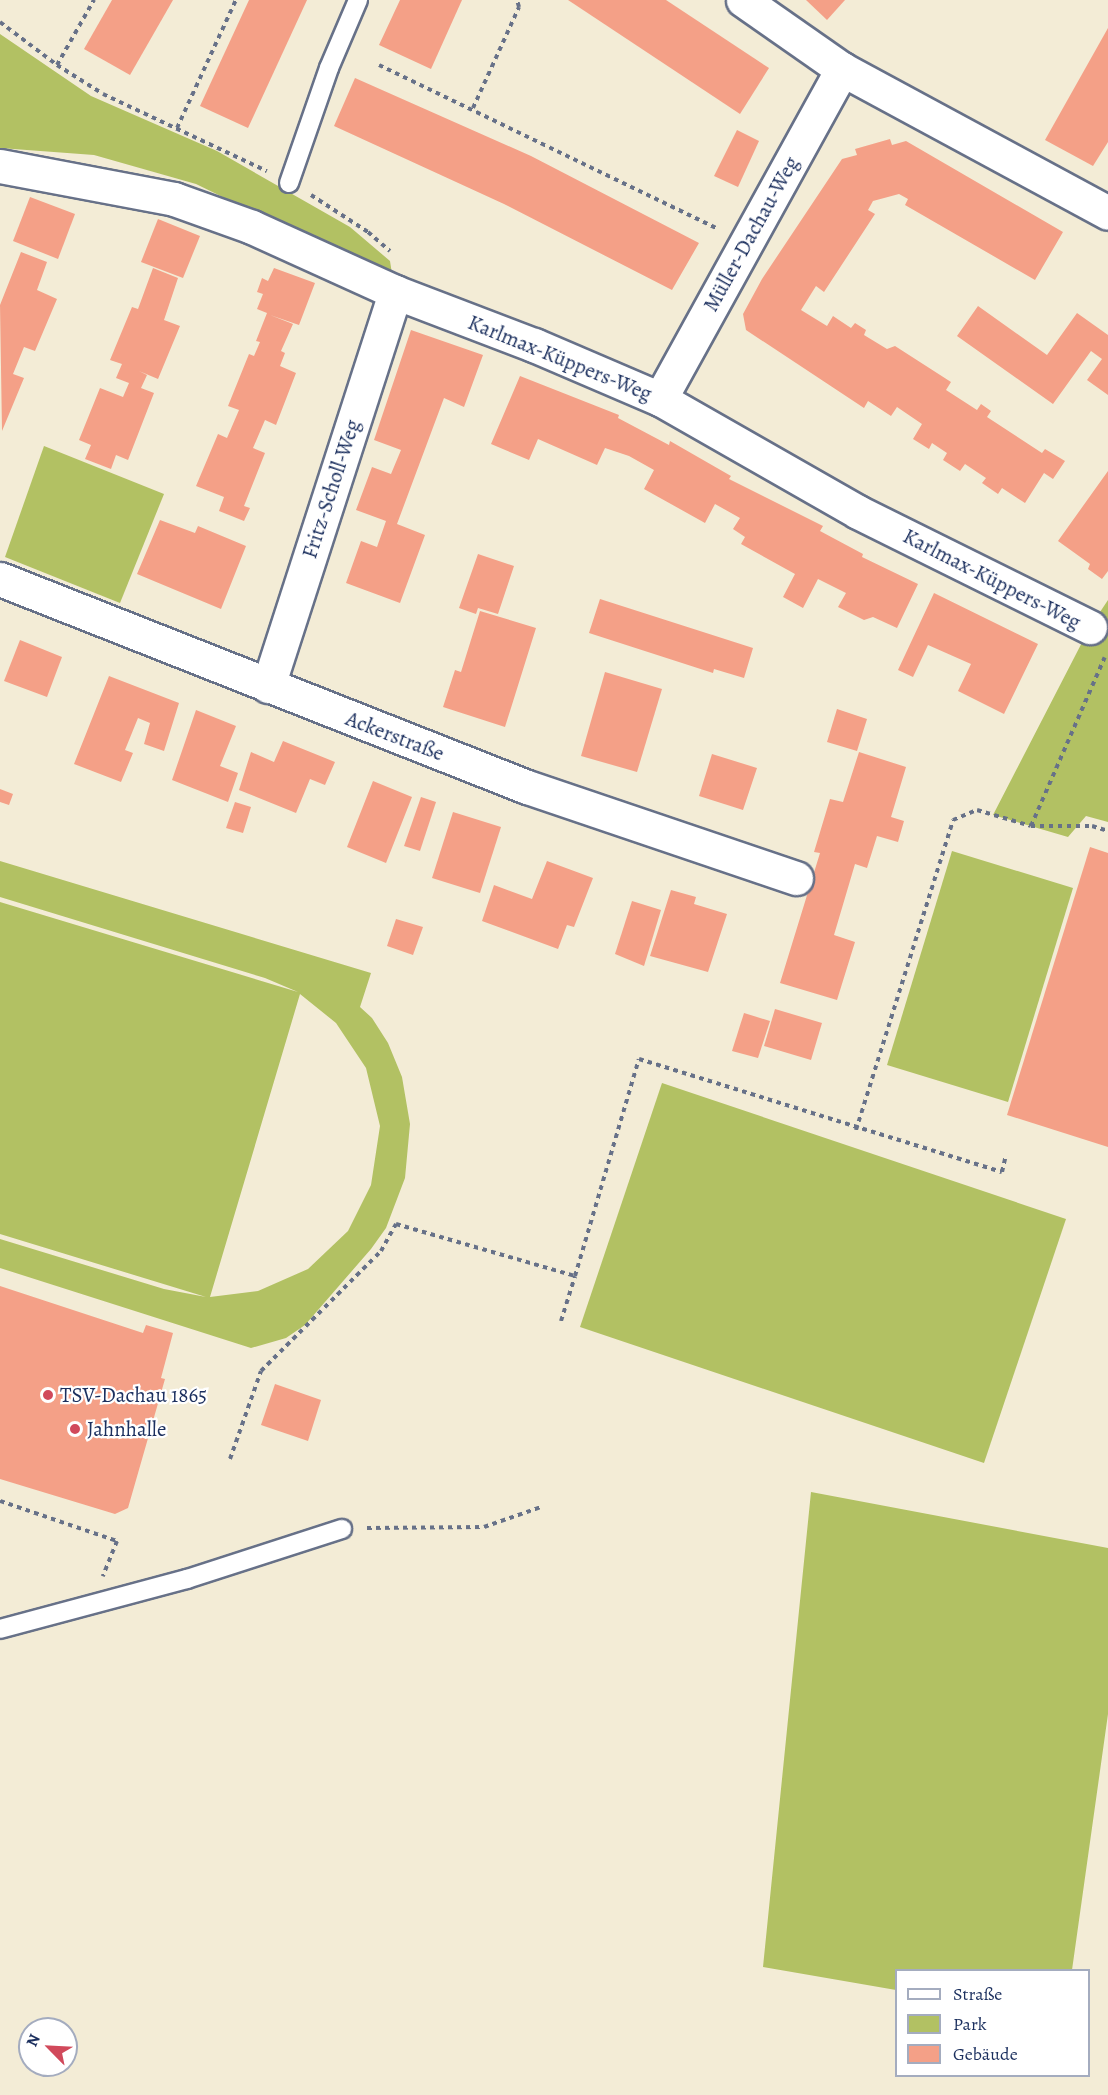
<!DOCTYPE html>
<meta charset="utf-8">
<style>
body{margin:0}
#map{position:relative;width:1108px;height:2095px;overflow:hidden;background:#f3ecd6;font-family:Alegreya,serif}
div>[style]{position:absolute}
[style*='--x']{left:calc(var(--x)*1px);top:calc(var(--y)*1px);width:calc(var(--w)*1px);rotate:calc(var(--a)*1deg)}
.green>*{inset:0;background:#b2c163}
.building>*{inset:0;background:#f4a087}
.path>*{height:4px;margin-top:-2px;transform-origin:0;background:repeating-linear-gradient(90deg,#677188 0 4.5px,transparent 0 9px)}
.roads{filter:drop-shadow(2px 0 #677188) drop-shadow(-2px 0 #677188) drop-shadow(0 2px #677188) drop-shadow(0 -2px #677188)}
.service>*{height:18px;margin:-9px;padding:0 9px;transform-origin:9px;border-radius:9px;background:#fff}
.minor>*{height:33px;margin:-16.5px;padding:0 16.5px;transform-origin:16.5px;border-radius:16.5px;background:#fff}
.dots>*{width:16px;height:16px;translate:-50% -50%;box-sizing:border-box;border:3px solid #fff;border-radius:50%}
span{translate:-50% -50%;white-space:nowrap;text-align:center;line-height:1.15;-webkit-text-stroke:4.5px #fff;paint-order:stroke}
.street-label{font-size:21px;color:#1b2f5e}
.poi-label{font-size:21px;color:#1b2f5e}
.left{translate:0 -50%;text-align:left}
.legend{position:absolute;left:895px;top:1969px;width:195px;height:108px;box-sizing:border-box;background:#fff;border:2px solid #a4acbf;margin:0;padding:8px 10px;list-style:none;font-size:18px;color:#1b2f5e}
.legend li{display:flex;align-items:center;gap:12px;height:30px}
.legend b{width:30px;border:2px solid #a4acbf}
.north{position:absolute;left:18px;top:2017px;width:60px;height:60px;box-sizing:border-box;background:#fff;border:2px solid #a4acbf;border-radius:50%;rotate:294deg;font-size:16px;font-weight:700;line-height:24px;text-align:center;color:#1b2f5e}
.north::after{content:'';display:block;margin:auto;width:21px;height:27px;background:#d1495b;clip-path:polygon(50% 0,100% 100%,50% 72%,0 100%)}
</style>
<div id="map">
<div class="green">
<div style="clip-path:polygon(0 34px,91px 96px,217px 151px,350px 227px,390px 261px,393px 280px,196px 184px,94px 155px,0 148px)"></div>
<div style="clip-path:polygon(44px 446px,164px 494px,120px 603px,5px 557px)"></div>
<div style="clip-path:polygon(1108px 600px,1108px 822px,1086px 816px,1068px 837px,993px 815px,1090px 627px)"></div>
<div style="clip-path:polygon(952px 851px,1073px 888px,1008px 1102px,887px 1065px)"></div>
<div style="clip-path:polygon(evenodd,0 861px,371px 973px,360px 1007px,372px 1018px,388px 1043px,402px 1077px,410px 1124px,405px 1178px,386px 1228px,371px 1249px,305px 1325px,286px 1338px,251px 1348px,0 1268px,0 1239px,164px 1289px,206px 1297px,0 1234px,0 902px,298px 992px,265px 978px,0 897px,0 861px,300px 994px,336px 1023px,366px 1068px,380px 1126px,371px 1185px,348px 1231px,308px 1269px,258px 1291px,210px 1297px,300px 994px)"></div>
<div style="clip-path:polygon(662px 1083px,1066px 1219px,984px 1463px,580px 1327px)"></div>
<div style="clip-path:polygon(811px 1492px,1108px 1548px,1108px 1714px,1072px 1970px,896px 1970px,896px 1990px,763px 1967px)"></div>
</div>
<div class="building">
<div style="clip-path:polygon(112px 0,173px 0,130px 75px,84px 49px)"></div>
<div style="clip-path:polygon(249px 0,307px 0,248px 128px,200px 106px)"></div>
<div style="clip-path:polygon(400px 0,462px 0,431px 69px,379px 45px)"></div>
<div style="clip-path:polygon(568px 0,666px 0,769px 68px,740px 114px)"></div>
<div style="clip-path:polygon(806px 0,845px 0,827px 20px)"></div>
<div style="clip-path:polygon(1108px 28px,1108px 142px,1093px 166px,1045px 140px)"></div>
<div style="clip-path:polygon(355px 78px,531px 156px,699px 243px,672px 290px,504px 204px,334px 126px)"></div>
<div style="clip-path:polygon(737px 130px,759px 141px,738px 187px,714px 176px)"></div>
<div style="clip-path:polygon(890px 139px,892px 145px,906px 141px,1063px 232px,1035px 280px,905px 205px,908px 199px,899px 194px,873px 201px,868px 210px,875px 214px,824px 292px,816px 286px,801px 310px,827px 326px,833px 316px,851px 328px,855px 323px,866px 330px,864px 335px,887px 349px,895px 346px,951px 382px,946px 390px,977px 410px,981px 404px,991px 411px,987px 417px,1042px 453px,1045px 449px,1065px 461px,1053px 479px,1044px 473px,1025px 503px,1002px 488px,998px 494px,982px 483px,986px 478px,965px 464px,960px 471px,943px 460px,947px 453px,932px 443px,929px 449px,913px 439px,922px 424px,897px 407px,891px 416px,868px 401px,864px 408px,746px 330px,743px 314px,762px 279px,842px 159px,857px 155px,855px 149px)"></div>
<div style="clip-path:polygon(30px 197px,75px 214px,58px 259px,13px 241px)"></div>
<div style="clip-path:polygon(158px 219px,200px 236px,183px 278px,141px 262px)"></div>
<div style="clip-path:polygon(21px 252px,47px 262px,37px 290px,57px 299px,35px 351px,24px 347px,13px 374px,24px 378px,2px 431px,0 305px)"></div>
<div style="clip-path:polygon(153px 268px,178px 278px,164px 320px,180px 326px,158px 379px,139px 371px,147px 375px,141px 388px,154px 393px,128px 460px,116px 455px,111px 469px,85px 459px,91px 445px,79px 440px,100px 388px,123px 397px,129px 383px,116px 378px,122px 364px,110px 360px,132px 307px,138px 309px)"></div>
<div style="clip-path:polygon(274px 268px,315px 283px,299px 325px,270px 315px,293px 324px,281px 351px,285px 353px,280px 366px,296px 373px,276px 425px,265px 420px,253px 448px,265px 453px,244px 506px,250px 508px,244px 521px,219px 511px,224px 497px,196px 486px,218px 434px,227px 438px,239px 410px,228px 406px,249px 354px,254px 356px,260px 342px,256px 341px,267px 313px,257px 309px,263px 294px,257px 292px,262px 278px,268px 281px)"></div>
<div style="clip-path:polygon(978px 306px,1047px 355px,1077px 313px,1108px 335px,1108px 395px,1087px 380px,1102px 359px,1091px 351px,1053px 404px,957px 336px)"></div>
<div style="clip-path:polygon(411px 330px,483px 355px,464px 407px,444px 398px,397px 524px,425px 535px,400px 603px,346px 583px,361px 541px,377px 547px,386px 521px,356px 510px,372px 467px,391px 474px,401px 450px,374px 440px)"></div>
<div style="clip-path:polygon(520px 376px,619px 415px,618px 418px,669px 445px,670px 441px,731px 476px,729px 479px,823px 526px,820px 531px,863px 554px,862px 557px,918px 584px,897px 628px,873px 617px,864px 620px,838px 607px,846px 593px,818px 579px,803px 608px,783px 597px,795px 574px,741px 544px,745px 537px,733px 529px,740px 518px,715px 504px,705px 523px,644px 489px,654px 470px,629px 456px,605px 448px,597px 465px,538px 439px,529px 460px,491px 444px)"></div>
<div style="clip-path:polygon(1108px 471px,1108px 571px,1102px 579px,1088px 569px,1090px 564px,1058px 541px)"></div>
<div style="clip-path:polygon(160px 520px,195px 533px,198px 526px,246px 546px,221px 609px,137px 574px)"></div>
<div style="clip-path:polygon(478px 554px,514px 566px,498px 614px,478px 608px,476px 614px,459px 608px)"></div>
<div style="clip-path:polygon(934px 593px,1038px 644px,1004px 714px,958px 691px,971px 664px,928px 645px,913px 677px,898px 670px)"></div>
<div style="clip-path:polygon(600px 599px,753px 648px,744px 678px,714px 669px,713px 673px,589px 633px)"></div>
<div style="clip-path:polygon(480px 611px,536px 628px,505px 727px,443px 707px,455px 670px,461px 672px)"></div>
<div style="clip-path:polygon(20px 640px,62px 657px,47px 697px,4px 681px)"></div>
<div style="clip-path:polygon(605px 672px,662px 689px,637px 772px,581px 756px)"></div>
<div style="clip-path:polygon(109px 676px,179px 703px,164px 751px,144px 744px,150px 723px,138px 718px,125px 750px,133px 753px,121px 782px,74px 764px)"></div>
<div style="clip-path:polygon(837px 709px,867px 719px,857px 751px,827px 742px)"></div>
<div style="clip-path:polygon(196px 710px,236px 726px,220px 766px,238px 773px,228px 802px,172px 780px)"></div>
<div style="clip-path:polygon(283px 741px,335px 762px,325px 785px,310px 779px,296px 813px,239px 790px,251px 752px,274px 762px)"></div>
<div style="clip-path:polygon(859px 752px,906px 767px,891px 817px,904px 821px,898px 842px,877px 836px,867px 868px,855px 864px,834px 935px,855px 942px,837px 1000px,780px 983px,820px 853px,814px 852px,830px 799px,843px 802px)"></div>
<div style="clip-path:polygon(712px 754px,757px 768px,743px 810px,699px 796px)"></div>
<div style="clip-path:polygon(373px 781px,412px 797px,386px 863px,347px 847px)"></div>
<div style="clip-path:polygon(0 789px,13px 794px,9px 805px,0 802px)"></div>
<div style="clip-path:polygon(421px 797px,436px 802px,420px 851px,404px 846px)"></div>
<div style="clip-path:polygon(235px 802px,251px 807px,243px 833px,226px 828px)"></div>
<div style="clip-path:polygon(453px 812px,501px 827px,480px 893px,432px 878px)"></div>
<div style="clip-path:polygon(1090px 847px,1108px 853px,1108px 1147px,1007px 1115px)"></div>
<div style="clip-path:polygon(547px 861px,593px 878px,574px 927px,567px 925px,558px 949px,482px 921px,494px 885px,532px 899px)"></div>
<div style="clip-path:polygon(671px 890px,696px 897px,694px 904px,727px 914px,708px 972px,650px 956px)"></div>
<div style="clip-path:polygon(632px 901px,661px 910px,644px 966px,615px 954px)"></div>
<div style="clip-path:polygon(396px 919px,423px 927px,413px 955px,387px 946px)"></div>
<div style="clip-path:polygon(775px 1009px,822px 1023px,811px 1060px,764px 1046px)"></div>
<div style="clip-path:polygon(744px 1013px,770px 1021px,758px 1058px,732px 1051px)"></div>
<div style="clip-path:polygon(0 1286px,143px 1333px,146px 1325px,173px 1333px,161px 1378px,165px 1379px,128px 1508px,115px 1514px,0 1479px)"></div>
<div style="clip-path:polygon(275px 1384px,321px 1400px,308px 1441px,261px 1425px)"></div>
</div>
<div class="path">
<div style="--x:0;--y:22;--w:71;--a:37"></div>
<div style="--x:57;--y:65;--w:54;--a:32.2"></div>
<div style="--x:103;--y:94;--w:181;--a:25.2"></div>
<div style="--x:57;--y:65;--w:75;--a:-60.4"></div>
<div style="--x:379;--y:65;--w:377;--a:25.8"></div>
<div style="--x:473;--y:108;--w:111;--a:-65.5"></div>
<div style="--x:519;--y:7;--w:7;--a:-106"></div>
<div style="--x:177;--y:128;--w:141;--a:-65.3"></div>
<div style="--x:311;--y:195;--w:68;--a:33"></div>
<div style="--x:368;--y:232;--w:29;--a:41"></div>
<div style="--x:1031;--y:826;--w:184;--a:-66.4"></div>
<div style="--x:856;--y:1130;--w:325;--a:-72.6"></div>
<div style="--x:953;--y:820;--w:26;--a:-23"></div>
<div style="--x:977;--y:810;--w:56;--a:16.5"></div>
<div style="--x:1031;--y:826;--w:61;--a:0"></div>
<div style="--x:1092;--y:826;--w:17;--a:17"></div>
<div style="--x:561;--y:1321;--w:47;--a:-72.7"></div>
<div style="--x:230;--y:1459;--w:93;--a:-70.6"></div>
<div style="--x:261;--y:1371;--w:170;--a:-45"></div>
<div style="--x:381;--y:1251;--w:31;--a:-61"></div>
<div style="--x:396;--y:1224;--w:186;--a:16.2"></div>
<div style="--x:575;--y:1276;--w:226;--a:-73.6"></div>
<div style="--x:639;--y:1059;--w:380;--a:17.3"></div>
<div style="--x:1002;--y:1172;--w:17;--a:-77"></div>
<div style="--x:0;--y:1501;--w:124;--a:18.9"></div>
<div style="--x:117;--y:1541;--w:38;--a:112"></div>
<div style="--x:367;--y:1528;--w:117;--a:-0.5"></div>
<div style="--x:484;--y:1527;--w:60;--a:-19.3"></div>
</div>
<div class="roads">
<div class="service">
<div style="--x:289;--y:183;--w:122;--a:-70.8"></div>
<div style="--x:329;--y:68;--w:74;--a:-66.9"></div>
<div style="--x:0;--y:1629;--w:194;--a:-15"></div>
<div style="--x:187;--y:1579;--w:163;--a:-17.9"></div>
</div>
<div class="minor">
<div style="--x:743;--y:0;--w:121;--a:34.9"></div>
<div style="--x:842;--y:69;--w:302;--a:28.4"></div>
<div style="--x:0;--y:166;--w:177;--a:10.7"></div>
<div style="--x:174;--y:199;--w:83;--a:19.7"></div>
<div style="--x:252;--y:227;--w:157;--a:24.4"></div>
<div style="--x:395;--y:292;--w:149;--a:20.9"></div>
<div style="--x:534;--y:345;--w:137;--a:23.2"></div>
<div style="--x:660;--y:399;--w:228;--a:29.7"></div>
<div style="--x:858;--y:512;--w:259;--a:26.4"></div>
<div style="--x:660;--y:399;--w:377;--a:-61.1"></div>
<div style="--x:0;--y:579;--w:567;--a:21.54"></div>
<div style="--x:527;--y:787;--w:284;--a:18.7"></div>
<div style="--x:268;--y:686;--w:414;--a:-72.1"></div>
</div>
</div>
<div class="dots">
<div style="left:48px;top:1395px;background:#d1495b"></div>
<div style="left:75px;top:1429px;background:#d1495b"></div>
</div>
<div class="street-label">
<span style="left:751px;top:234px;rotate:-61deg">Müller-Dachau-Weg</span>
<span style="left:560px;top:358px;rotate:22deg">Karlmax-Küppers-Weg</span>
<span style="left:331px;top:489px;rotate:-72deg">Fritz-Scholl-Weg</span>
<span style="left:992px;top:579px;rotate:27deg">Karlmax-Küppers-Weg</span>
<span style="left:395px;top:736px;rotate:21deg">Ackerstraße</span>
</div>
<div class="poi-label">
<span class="left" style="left:60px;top:1395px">TSV-Dachau 1865</span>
<span class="left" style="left:87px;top:1429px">Jahnhalle</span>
</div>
<ul class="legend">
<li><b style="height:8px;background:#fff"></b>Straße</li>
<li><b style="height:16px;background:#b2c163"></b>Park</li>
<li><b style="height:16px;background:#f4a087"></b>Gebäude</li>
</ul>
<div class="north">N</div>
</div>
